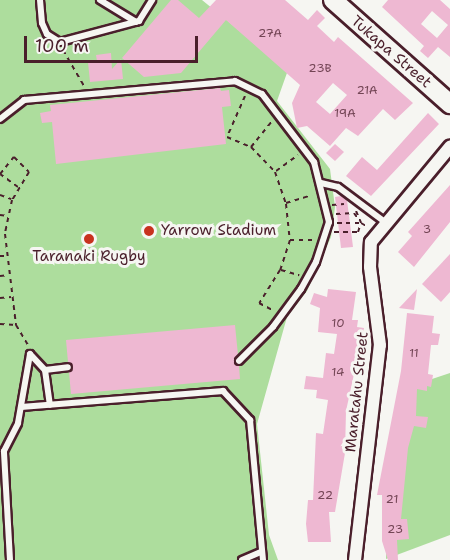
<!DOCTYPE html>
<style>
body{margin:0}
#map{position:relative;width:450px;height:560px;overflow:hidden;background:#f6f6f2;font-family:"Shantell Sans",sans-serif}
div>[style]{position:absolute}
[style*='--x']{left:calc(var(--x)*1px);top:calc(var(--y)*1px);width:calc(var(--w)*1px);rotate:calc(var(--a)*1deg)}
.green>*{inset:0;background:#addd9d}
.building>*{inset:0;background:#eeb8d2}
.path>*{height:2px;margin-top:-1px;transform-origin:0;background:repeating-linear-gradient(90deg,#4a1f2b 0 4.5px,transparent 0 9px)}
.roads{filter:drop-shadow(2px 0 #4a1f2b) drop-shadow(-2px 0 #4a1f2b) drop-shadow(0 2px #4a1f2b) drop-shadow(0 -2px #4a1f2b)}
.lane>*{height:6px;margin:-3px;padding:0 3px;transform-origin:3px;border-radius:3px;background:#f6f6f2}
.street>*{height:12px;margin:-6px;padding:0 6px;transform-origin:6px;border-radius:6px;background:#f6f6f2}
.secondary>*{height:18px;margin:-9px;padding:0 9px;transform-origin:9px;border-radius:9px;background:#f6f6f2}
.dots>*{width:16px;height:16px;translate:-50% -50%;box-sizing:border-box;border:3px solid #f6f6f2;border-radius:50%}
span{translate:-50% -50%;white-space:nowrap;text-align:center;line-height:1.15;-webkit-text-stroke:6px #f6f6f2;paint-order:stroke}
.number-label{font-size:12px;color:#734555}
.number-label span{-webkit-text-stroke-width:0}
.street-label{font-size:15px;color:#4a1f2b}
.poi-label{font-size:15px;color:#4a1f2b}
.left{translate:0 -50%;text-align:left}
.scale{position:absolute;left:24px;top:36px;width:174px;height:27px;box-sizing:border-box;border:3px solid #4a1f2b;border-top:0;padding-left:8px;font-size:18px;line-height:21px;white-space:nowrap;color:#4a1f2b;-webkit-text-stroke:4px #f6f6f2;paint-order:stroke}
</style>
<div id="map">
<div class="green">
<div style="clip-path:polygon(0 0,202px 0,288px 70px,277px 101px,330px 169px,335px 207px,331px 237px,307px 291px,287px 317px,257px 424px,269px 535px,278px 560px,0 560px)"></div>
<div style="clip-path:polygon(450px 373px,450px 535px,386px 559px,387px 517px,417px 384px)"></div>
</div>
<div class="building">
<div style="clip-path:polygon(evenodd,171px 0,178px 0,199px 18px,216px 0,285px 0,308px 20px,317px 10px,325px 18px,317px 26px,334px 42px,338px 37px,413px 103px,395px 120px,383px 109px,358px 136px,346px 128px,330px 146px,307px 126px,297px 128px,292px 103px,300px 85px,226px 20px,181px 73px,144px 77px,122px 58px,171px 0,333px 83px,347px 95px,330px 114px,316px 102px,333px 83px)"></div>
<div style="clip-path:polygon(evenodd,388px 0,440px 0,450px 9px,450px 57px,438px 47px,428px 58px,420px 51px,424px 46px,382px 7px,388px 0,432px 11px,448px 25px,437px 38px,421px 24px,432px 11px)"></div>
<div style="clip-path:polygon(111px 53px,112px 69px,121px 59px,123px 79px,90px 82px,88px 62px,97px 61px,96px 55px)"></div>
<div style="clip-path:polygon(220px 88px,221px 91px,229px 90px,231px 106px,222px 107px,226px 144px,56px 164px,52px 122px,42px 123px,40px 113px,51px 111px,50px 105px)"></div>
<div style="clip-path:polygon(428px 113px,439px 124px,371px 196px,346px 176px,362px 157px,377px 170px)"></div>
<div style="clip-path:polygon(335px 144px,344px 152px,335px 161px,326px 153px)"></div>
<div style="clip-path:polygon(450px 185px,450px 222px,414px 267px,398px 252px,412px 236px,408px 232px)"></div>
<div style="clip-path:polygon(341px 196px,347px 200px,353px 247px,341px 248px,335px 197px)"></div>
<div style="clip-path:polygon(450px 254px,450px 292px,441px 302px,422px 284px)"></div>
<div style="clip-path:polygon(328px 289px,356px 292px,352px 320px,358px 320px,357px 327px,364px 328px,346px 411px,345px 453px,335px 512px,329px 512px,331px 542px,308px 542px,306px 524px,308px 500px,313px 500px,316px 433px,323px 434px,328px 400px,316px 398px,317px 390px,304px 389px,306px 376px,323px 378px,326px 353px,334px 354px,337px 334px,318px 332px,320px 308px,310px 304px,314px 293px,327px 297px)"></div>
<div style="clip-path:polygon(417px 289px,414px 310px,399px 308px)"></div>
<div style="clip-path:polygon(407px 313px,434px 316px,432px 333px,440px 334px,438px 345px,431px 345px,428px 374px,433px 375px,431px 387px,427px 386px,427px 391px,417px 389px,416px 416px,428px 417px,426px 428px,414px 426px,408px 448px,401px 519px,407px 519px,409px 539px,397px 540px,398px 560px,388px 560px,382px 541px,382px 495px,377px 495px,401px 371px)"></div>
<div style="clip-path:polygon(235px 325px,238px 355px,234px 362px,239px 366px,240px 379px,71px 394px,69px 372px,73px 367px,68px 362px,66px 340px)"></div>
</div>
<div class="path">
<div style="--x:63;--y:50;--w:42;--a:59.7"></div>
<div style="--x:245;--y:96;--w:45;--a:113.7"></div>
<div style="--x:227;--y:137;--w:26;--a:23"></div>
<div style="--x:251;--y:147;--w:35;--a:46"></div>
<div style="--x:275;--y:172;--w:34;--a:71"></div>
<div style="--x:286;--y:204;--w:36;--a:84"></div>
<div style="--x:290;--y:240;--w:32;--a:108"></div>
<div style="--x:280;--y:270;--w:39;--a:122"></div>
<div style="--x:259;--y:303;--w:17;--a:28"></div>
<div style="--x:251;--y:147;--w:33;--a:-51"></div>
<div style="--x:276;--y:171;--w:27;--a:-36"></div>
<div style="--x:18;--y:187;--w:22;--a:-144"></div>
<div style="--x:0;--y:174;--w:22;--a:-51"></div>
<div style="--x:14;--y:157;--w:21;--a:45"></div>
<div style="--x:29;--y:172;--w:33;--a:121"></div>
<div style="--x:12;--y:200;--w:35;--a:102"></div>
<div style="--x:5;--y:234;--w:92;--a:83.1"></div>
<div style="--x:16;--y:325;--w:23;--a:59"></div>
<div style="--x:0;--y:195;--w:12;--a:20"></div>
<div style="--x:286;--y:203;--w:27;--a:-17"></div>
<div style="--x:332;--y:205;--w:12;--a:-5"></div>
<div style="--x:356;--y:211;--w:13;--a:67"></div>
<div style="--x:361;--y:223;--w:8;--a:30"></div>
<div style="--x:336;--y:214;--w:18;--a:-3"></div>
<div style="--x:354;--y:213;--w:7;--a:56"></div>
<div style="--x:0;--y:215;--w:8;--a:7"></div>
<div style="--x:337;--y:223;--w:24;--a:0"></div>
<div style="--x:334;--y:232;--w:24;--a:0"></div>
<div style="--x:358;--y:232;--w:9;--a:-72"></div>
<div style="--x:290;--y:240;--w:25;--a:0"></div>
<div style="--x:0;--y:256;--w:7;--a:0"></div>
<div style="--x:281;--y:270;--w:19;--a:16"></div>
<div style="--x:0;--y:276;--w:9;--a:-6"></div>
<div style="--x:0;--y:298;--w:11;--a:-5"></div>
<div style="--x:0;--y:324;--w:16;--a:4"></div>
</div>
<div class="roads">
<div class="lane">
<div style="--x:40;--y:0;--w:23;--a:85"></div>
<div style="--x:42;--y:23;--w:12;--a:66"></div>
<div style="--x:47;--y:34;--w:15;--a:32"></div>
<div style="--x:60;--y:42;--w:82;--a:-14.9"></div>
<div style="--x:139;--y:21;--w:25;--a:-58"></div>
<div style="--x:100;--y:0;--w:42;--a:31.4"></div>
<div style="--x:0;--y:119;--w:31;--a:-38"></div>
<div style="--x:24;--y:100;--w:212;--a:-5.1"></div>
<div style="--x:235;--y:81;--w:30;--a:26"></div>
<div style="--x:262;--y:94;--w:86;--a:52.6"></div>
<div style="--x:314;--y:162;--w:62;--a:76"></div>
<div style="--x:329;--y:222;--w:42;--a:108"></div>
<div style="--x:316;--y:262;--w:31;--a:119"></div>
<div style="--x:301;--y:289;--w:47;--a:126.4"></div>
<div style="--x:273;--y:327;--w:48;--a:135"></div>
<div style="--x:321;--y:183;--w:17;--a:13"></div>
<div style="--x:338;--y:187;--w:59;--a:36.7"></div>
<div style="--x:30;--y:354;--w:22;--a:47"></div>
<div style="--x:45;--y:370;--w:23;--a:-7"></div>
<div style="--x:45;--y:370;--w:35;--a:82"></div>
<div style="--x:21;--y:407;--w:203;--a:-4.5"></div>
<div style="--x:223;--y:391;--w:40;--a:47"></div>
<div style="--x:250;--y:420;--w:141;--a:84.7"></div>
<div style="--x:10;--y:560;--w:109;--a:-93.2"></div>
<div style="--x:4;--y:451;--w:31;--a:-63"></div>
<div style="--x:18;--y:423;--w:70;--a:-80.1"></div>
<div style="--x:242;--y:560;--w:21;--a:-23"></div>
</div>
<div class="street">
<div style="--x:355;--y:560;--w:216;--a:-83.4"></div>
<div style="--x:380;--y:345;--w:79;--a:-97.3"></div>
<div style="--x:370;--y:267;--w:25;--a:-88"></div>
<div style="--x:371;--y:242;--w:124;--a:-50.3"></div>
</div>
<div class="secondary">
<div style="--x:333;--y:0;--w:157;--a:41.6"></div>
</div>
</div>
<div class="dots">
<div style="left:149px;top:231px;background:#c8321e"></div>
<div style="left:89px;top:239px;background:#c8321e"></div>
</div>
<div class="number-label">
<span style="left:270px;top:34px">27A</span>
<span style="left:320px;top:69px">23B</span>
<span style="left:367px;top:91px">21A</span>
<span style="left:345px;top:114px">19A</span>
<span style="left:427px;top:230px">3</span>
<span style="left:338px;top:324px">10</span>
<span style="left:414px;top:354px">11</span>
<span style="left:338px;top:373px">14</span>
<span style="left:325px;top:496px">22</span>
<span style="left:392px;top:500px">21</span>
<span style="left:395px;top:530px">23</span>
</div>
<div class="street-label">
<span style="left:391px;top:52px;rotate:41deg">Tukapa Street</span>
<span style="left:357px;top:392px;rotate:-84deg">Maratahu Street</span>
</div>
<div class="poi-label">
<span class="left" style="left:161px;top:231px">Yarrow Stadium</span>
<span style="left:89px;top:257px">Taranaki Rugby</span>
</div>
<div class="scale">100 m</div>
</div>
